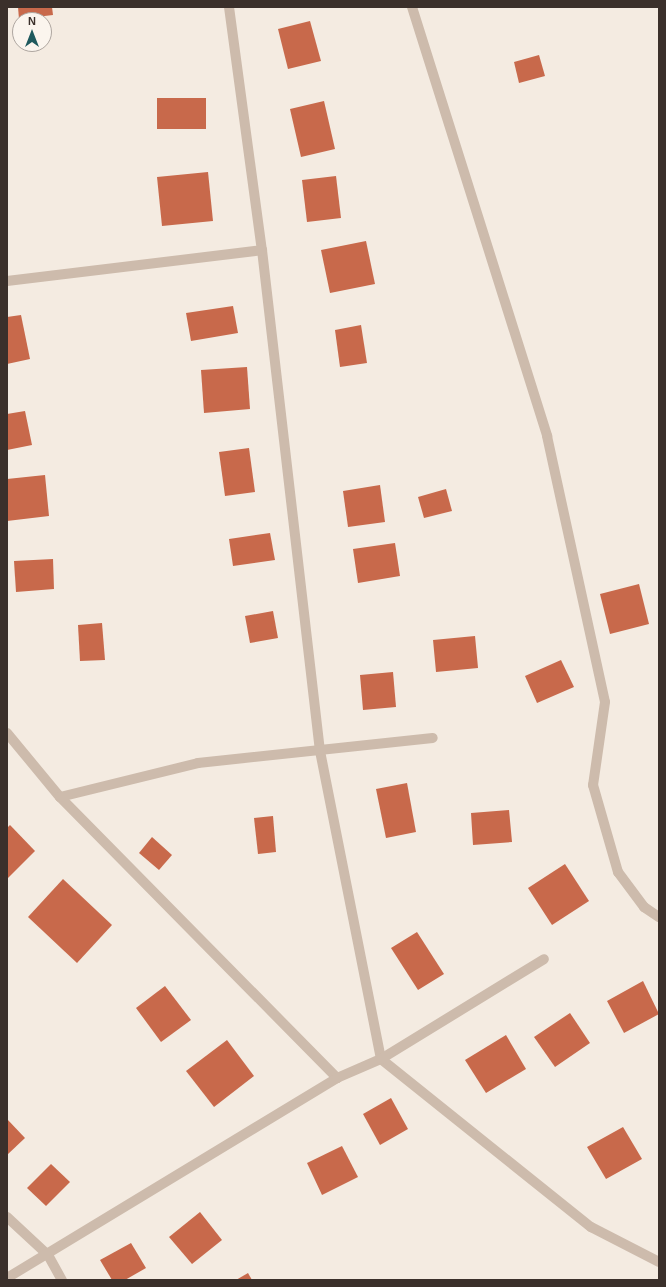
<!DOCTYPE html>
<style>
body{margin:0}
#map{position:relative;width:666px;height:1287px;overflow:hidden;background:#f4ebe1;font-family:Arial,sans-serif}
div>[style]{position:absolute}
[style*='--x']{left:calc(var(--x)*1px);top:calc(var(--y)*1px);width:calc(var(--w)*1px);rotate:calc(var(--a)*1deg)}
.building>*{inset:0;background:#c8694b}
.minor>*{height:10px;margin:-5px;padding:0 5px;transform-origin:5px;border-radius:5px;background:#cdbbac}
span{translate:-50% -50%;white-space:nowrap;text-align:center;line-height:1.15;-webkit-text-stroke:3.5px #fbf5ee;paint-order:stroke}
.frame{position:absolute;inset:0;border:8px solid #3b302b;pointer-events:none}
.north{position:absolute;left:12px;top:12px;width:40px;height:40px;box-sizing:border-box;background:#fbf5ee;border:1px solid #aea6a0;border-radius:50%;rotate:0deg;font-size:11px;font-weight:700;line-height:16px;text-align:center;color:#3b302b}
.north::after{content:'';display:block;margin:auto;width:14px;height:18px;background:#1f5a5e;clip-path:polygon(50% 0,100% 100%,50% 72%,0 100%)}
</style>
<div id="map">
<div class="building">
<div style="clip-path:polygon(18px 7px,52px 7px,53px 15px,19px 19px)"></div>
<div style="clip-path:polygon(310px 21px,321px 61px,288px 69px,278px 29px)"></div>
<div style="clip-path:polygon(539px 55px,545px 76px,519px 83px,514px 62px)"></div>
<div style="clip-path:polygon(157px 98px,206px 98px,206px 129px,157px 129px)"></div>
<div style="clip-path:polygon(324px 101px,335px 149px,301px 157px,290px 109px)"></div>
<div style="clip-path:polygon(208px 172px,213px 221px,162px 226px,157px 177px)"></div>
<div style="clip-path:polygon(336px 176px,341px 218px,307px 222px,302px 180px)"></div>
<div style="clip-path:polygon(366px 241px,375px 284px,330px 293px,321px 250px)"></div>
<div style="clip-path:polygon(233px 306px,238px 333px,191px 341px,186px 313px)"></div>
<div style="clip-path:polygon(21px 315px,30px 359px,7px 364px,7px 317px)"></div>
<div style="clip-path:polygon(361px 325px,367px 363px,340px 367px,335px 330px)"></div>
<div style="clip-path:polygon(247px 367px,250px 409px,204px 413px,201px 370px)"></div>
<div style="clip-path:polygon(25px 411px,32px 445px,7px 450px,7px 414px)"></div>
<div style="clip-path:polygon(249px 448px,255px 492px,225px 496px,219px 452px)"></div>
<div style="clip-path:polygon(45px 475px,49px 516px,7px 521px,7px 479px)"></div>
<div style="clip-path:polygon(380px 485px,385px 522px,348px 527px,343px 491px)"></div>
<div style="clip-path:polygon(446px 489px,452px 511px,424px 518px,418px 497px)"></div>
<div style="clip-path:polygon(270px 533px,275px 560px,233px 566px,229px 539px)"></div>
<div style="clip-path:polygon(395px 543px,400px 576px,358px 583px,353px 549px)"></div>
<div style="clip-path:polygon(53px 559px,54px 589px,16px 592px,14px 561px)"></div>
<div style="clip-path:polygon(639px 584px,649px 624px,610px 634px,600px 594px)"></div>
<div style="clip-path:polygon(273px 611px,278px 638px,250px 643px,245px 616px)"></div>
<div style="clip-path:polygon(102px 623px,105px 660px,80px 661px,78px 625px)"></div>
<div style="clip-path:polygon(475px 636px,478px 668px,436px 672px,433px 640px)"></div>
<div style="clip-path:polygon(561px 660px,574px 687px,537px 703px,525px 676px)"></div>
<div style="clip-path:polygon(393px 672px,396px 707px,363px 710px,360px 675px)"></div>
<div style="clip-path:polygon(407px 783px,416px 832px,386px 838px,376px 789px)"></div>
<div style="clip-path:polygon(509px 810px,512px 842px,473px 845px,471px 813px)"></div>
<div style="clip-path:polygon(273px 816px,276px 852px,258px 854px,254px 818px)"></div>
<div style="clip-path:polygon(10px 825px,35px 851px,7px 879px,7px 828px)"></div>
<div style="clip-path:polygon(152px 837px,172px 855px,159px 870px,139px 853px)"></div>
<div style="clip-path:polygon(565px 864px,589px 901px,552px 925px,528px 888px)"></div>
<div style="clip-path:polygon(63px 879px,112px 925px,77px 963px,28px 917px)"></div>
<div style="clip-path:polygon(417px 932px,444px 974px,418px 990px,391px 948px)"></div>
<div style="clip-path:polygon(643px 981px,659px 1014px,624px 1033px,607px 1001px)"></div>
<div style="clip-path:polygon(165px 986px,191px 1020px,161px 1042px,136px 1008px)"></div>
<div style="clip-path:polygon(570px 1013px,590px 1043px,555px 1067px,534px 1037px)"></div>
<div style="clip-path:polygon(506px 1035px,526px 1069px,486px 1093px,465px 1060px)"></div>
<div style="clip-path:polygon(227px 1040px,254px 1076px,214px 1107px,186px 1071px)"></div>
<div style="clip-path:polygon(391px 1098px,408px 1129px,380px 1145px,363px 1114px)"></div>
<div style="clip-path:polygon(7px 1119px,25px 1138px,7px 1155px)"></div>
<div style="clip-path:polygon(623px 1127px,642px 1159px,606px 1179px,587px 1147px)"></div>
<div style="clip-path:polygon(342px 1146px,358px 1177px,322px 1195px,307px 1163px)"></div>
<div style="clip-path:polygon(51px 1164px,70px 1182px,46px 1206px,27px 1188px)"></div>
<div style="clip-path:polygon(200px 1212px,222px 1240px,192px 1264px,169px 1237px)"></div>
<div style="clip-path:polygon(131px 1243px,146px 1268px,125px 1280px,112px 1280px,100px 1260px)"></div>
<div style="clip-path:polygon(248px 1273px,252px 1280px,236px 1280px)"></div>
</div>
<div class="minor">
<div style="--x:229;--y:7;--w:245;--a:82.3"></div>
<div style="--x:262;--y:250;--w:504;--a:83.4"></div>
<div style="--x:320;--y:751;--w:314;--a:78.8"></div>
<div style="--x:381;--y:1059;--w:269;--a:38.7"></div>
<div style="--x:591;--y:1227;--w:76;--a:27.2"></div>
<div style="--x:412;--y:7;--w:450;--a:72.5"></div>
<div style="--x:547;--y:436;--w:272;--a:77.7"></div>
<div style="--x:605;--y:702;--w:84;--a:98.2"></div>
<div style="--x:593;--y:785;--w:91;--a:74"></div>
<div style="--x:618;--y:872;--w:44;--a:53.4"></div>
<div style="--x:644;--y:907;--w:18;--a:34"></div>
<div style="--x:7;--y:281;--w:257;--a:-6.9"></div>
<div style="--x:7;--y:733;--w:83;--a:50.4"></div>
<div style="--x:60;--y:797;--w:395;--a:45.4"></div>
<div style="--x:60;--y:797;--w:142;--a:-13.8"></div>
<div style="--x:198;--y:763;--w:236;--a:-6.1"></div>
<div style="--x:7;--y:1217;--w:56;--a:42.8"></div>
<div style="--x:48;--y:1255;--w:29;--a:61"></div>
<div style="--x:7;--y:1278;--w:386;--a:-31.2"></div>
<div style="--x:337;--y:1078;--w:48;--a:-23.4"></div>
<div style="--x:381;--y:1059;--w:191;--a:-31.5"></div>
</div>
<div class="frame"></div>
<div class="north">N</div>
</div>
